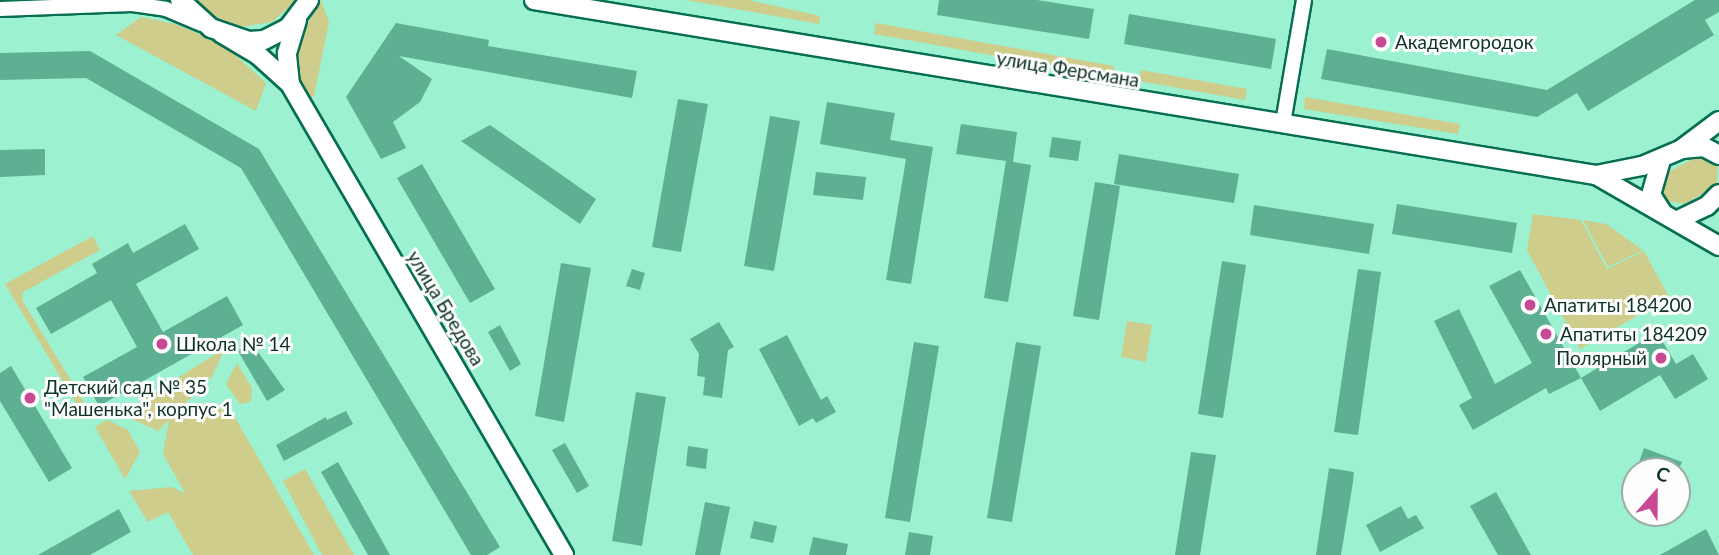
<!DOCTYPE html>
<meta charset="utf-8">
<style>
body{margin:0}
#map{position:relative;width:1719px;height:555px;overflow:hidden;background:#9cf1d0;font-family:Lato,sans-serif}
div>[style]{position:absolute}
[style*='--x']{left:calc(var(--x)*1px);top:calc(var(--y)*1px);width:calc(var(--w)*1px);rotate:calc(var(--a)*1deg)}
.green>*{inset:0;background:#cecd8b}
.building>*{inset:0;background:#5eb092}
.roads{filter:drop-shadow(2px 0 #066e52) drop-shadow(-2px 0 #066e52) drop-shadow(0 2px #066e52) drop-shadow(0 -2px #066e52)}
.minor>*{height:14px;margin:-7px;padding:0 7px;transform-origin:7px;border-radius:7px;background:#fff}
.tertiary>*{height:18px;margin:-9px;padding:0 9px;transform-origin:9px;border-radius:9px;background:#fff}
.dots>*{width:19px;height:19px;translate:-50% -50%;box-sizing:border-box;border:4px solid #fdfdfd;border-radius:50%}
span{translate:-50% -50%;white-space:nowrap;text-align:center;line-height:1.15;-webkit-text-stroke:6px #fdfdfd;paint-order:stroke}
.poi-label{font-size:19px;color:#0d3226}
.left{translate:0 -50%;text-align:left}
.right{translate:-100% -50%;text-align:right}
.street-label{font-size:19px;color:#0d3226}
.north{position:absolute;left:1621px;top:457px;width:70px;height:70px;box-sizing:border-box;background:#fdfdfd;border:2px solid #9daca7;border-radius:50%;rotate:21deg;font-size:19px;font-weight:700;line-height:28px;text-align:center;color:#0d3226}
.north::after{content:'';display:block;margin:auto;width:24px;height:32px;background:#c84893;clip-path:polygon(50% 0,100% 100%,50% 72%,0 100%)}
</style>
<div id="map">
<div class="green">
<div style="clip-path:polygon(196px 0,297px 0,272px 22px,239px 27px,209px 14px)"></div>
<div style="clip-path:polygon(321px 0,329px 22px,314px 96px,304px 99px,296px 76px,295px 44px)"></div>
<div style="clip-path:polygon(686px 0,748px 0,820px 16px,819px 24px)"></div>
<div style="clip-path:polygon(141px 17px,175px 24px,223px 44px,266px 83px,256px 111px,116px 35px)"></div>
<div style="clip-path:polygon(876px 23px,1114px 66px,1113px 77px,874px 34px)"></div>
<div style="clip-path:polygon(1141px 70px,1247px 89px,1245px 100px,1139px 81px)"></div>
<div style="clip-path:polygon(1305px 97px,1460px 124px,1458px 134px,1304px 109px)"></div>
<div style="clip-path:polygon(1700px 155px,1718px 165px,1717px 185px,1685px 204px,1668px 201px,1663px 193px,1665px 174px)"></div>
<div style="clip-path:polygon(1533px 214px,1581px 220px,1607px 269px,1644px 251px,1669px 297px,1580px 349px,1527px 250px)"></div>
<div style="clip-path:polygon(1583px 220px,1606px 224px,1643px 250px,1608px 267px)"></div>
<div style="clip-path:polygon(93px 236px,100px 250px,23px 292px,22px 300px,84px 402px,77px 405px,5px 284px)"></div>
<div style="clip-path:polygon(1127px 321px,1152px 325px,1146px 362px,1121px 357px)"></div>
<div style="clip-path:polygon(225px 348px,212px 377px,179px 410px,207px 403px,233px 414px,314px 555px,193px 555px,168px 512px,148px 522px,129px 491px,171px 487px,185px 493px,163px 454px,169px 420px,158px 431px,121px 414px)"></div>
<div style="clip-path:polygon(237px 363px,252px 388px,251px 402px,240px 404px,226px 384px)"></div>
<div style="clip-path:polygon(107px 420px,128px 430px,140px 452px,125px 479px,95px 427px)"></div>
<div style="clip-path:polygon(305px 469px,354px 555px,322px 555px,283px 481px)"></div>
</div>
<div class="building">
<div style="clip-path:polygon(939px 0,1037px 0,1094px 9px,1089px 39px,937px 15px)"></div>
<div style="clip-path:polygon(1695px 0,1719px 0,1719px 12px,1705px 20px,1714px 35px,1588px 111px,1577px 93px,1537px 117px,1321px 79px,1327px 49px,1547px 90px)"></div>
<div style="clip-path:polygon(1129px 14px,1276px 39px,1271px 69px,1124px 44px)"></div>
<div style="clip-path:polygon(396px 23px,489px 40px,488px 46px,637px 71px,632px 98px,399px 56px,432px 79px,420px 102px,393px 122px,406px 148px,381px 159px,346px 97px)"></div>
<div style="clip-path:polygon(90px 51px,259px 149px,500px 547px,487px 555px,471px 555px,241px 168px,86px 78px,0 80px,0 53px)"></div>
<div style="clip-path:polygon(678px 99px,708px 104px,681px 252px,652px 247px)"></div>
<div style="clip-path:polygon(827px 102px,895px 113px,890px 140px,933px 147px,911px 284px,886px 280px,906px 159px,820px 144px)"></div>
<div style="clip-path:polygon(770px 116px,800px 121px,774px 271px,744px 266px)"></div>
<div style="clip-path:polygon(961px 124px,1017px 132px,1013px 162px,1031px 165px,1008px 302px,984px 298px,1006px 161px,956px 154px)"></div>
<div style="clip-path:polygon(490px 125px,596px 199px,580px 224px,461px 141px)"></div>
<div style="clip-path:polygon(1052px 137px,1081px 141px,1078px 161px,1049px 157px)"></div>
<div style="clip-path:polygon(45px 149px,45px 175px,0 177px,0 150px)"></div>
<div style="clip-path:polygon(1119px 154px,1239px 174px,1234px 203px,1114px 184px)"></div>
<div style="clip-path:polygon(422px 164px,495px 289px,470px 303px,397px 178px)"></div>
<div style="clip-path:polygon(816px 172px,866px 177px,863px 200px,813px 195px)"></div>
<div style="clip-path:polygon(1095px 182px,1120px 186px,1099px 320px,1073px 316px)"></div>
<div style="clip-path:polygon(1397px 204px,1517px 223px,1512px 253px,1392px 234px)"></div>
<div style="clip-path:polygon(1254px 205px,1374px 224px,1369px 254px,1250px 235px)"></div>
<div style="clip-path:polygon(185px 224px,199px 249px,136px 284px,163px 332px,227px 296px,243px 325px,99px 406px,83px 377px,137px 347px,111px 300px,51px 334px,36px 308px,97px 273px,92px 264px,128px 243px,133px 253px)"></div>
<div style="clip-path:polygon(1222px 261px,1246px 265px,1223px 418px,1198px 414px)"></div>
<div style="clip-path:polygon(561px 263px,591px 268px,564px 422px,535px 416px)"></div>
<div style="clip-path:polygon(632px 269px,645px 273px,640px 290px,626px 286px)"></div>
<div style="clip-path:polygon(1358px 269px,1381px 272px,1358px 435px,1334px 432px)"></div>
<div style="clip-path:polygon(1520px 270px,1581px 378px,1549px 394px,1546px 388px,1473px 430px,1459px 405px,1472px 398px,1434px 321px,1459px 309px,1495px 384px,1532px 363px,1489px 286px)"></div>
<div style="clip-path:polygon(719px 322px,734px 347px,728px 350px,722px 398px,703px 395px,705px 377px,697px 376px,699px 354px,690px 339px)"></div>
<div style="clip-path:polygon(500px 325px,521px 364px,510px 371px,488px 332px)"></div>
<div style="clip-path:polygon(1657px 332px,1676px 364px,1693px 354px,1708px 379px,1675px 399px,1660px 375px,1600px 411px,1581px 378px)"></div>
<div style="clip-path:polygon(787px 335px,821px 400px,827px 396px,836px 412px,816px 423px,813px 418px,799px 426px,759px 349px)"></div>
<div style="clip-path:polygon(251px 342px,285px 390px,267px 401px,238px 351px)"></div>
<div style="clip-path:polygon(914px 342px,939px 346px,910px 522px,885px 518px)"></div>
<div style="clip-path:polygon(1016px 342px,1041px 346px,1012px 522px,987px 518px)"></div>
<div style="clip-path:polygon(11px 366px,72px 468px,49px 482px,0 401px,0 373px)"></div>
<div style="clip-path:polygon(636px 392px,666px 397px,642px 546px,612px 541px)"></div>
<div style="clip-path:polygon(346px 411px,353px 424px,284px 461px,276px 445px,326px 417px,327px 420px)"></div>
<div style="clip-path:polygon(565px 443px,589px 486px,577px 493px,552px 450px)"></div>
<div style="clip-path:polygon(688px 446px,708px 449px,706px 469px,686px 466px)"></div>
<div style="clip-path:polygon(1644px 448px,1682px 462px,1678px 471px,1636px 471px)"></div>
<div style="clip-path:polygon(1191px 452px,1216px 455px,1200px 555px,1175px 555px)"></div>
<div style="clip-path:polygon(338px 462px,390px 555px,368px 555px,321px 472px)"></div>
<div style="clip-path:polygon(1329px 468px,1354px 472px,1353px 482px,1341px 555px,1316px 555px)"></div>
<div style="clip-path:polygon(1496px 492px,1531px 555px,1498px 555px,1470px 506px)"></div>
<div style="clip-path:polygon(705px 502px,730px 507px,720px 555px,695px 555px)"></div>
<div style="clip-path:polygon(1401px 506px,1408px 519px,1416px 515px,1424px 528px,1380px 552px,1366px 525px)"></div>
<div style="clip-path:polygon(119px 509px,131px 532px,90px 555px,38px 555px)"></div>
<div style="clip-path:polygon(754px 521px,777px 526px,773px 543px,750px 538px)"></div>
<div style="clip-path:polygon(1706px 529px,1719px 555px,1660px 555px)"></div>
<div style="clip-path:polygon(909px 532px,933px 536px,930px 555px,905px 555px)"></div>
<div style="clip-path:polygon(813px 537px,848px 544px,846px 555px,809px 555px)"></div>
</div>
<div class="roads">
<div class="minor">
<div style="--x:0;--y:9;--w:132;--a:-2.2"></div>
<div style="--x:132;--y:4;--w:34;--a:8"></div>
<div style="--x:166;--y:9;--w:38;--a:23"></div>
<div style="--x:1283;--y:123;--w:125;--a:-80.3"></div>
</div>
<div class="tertiary">
<div style="--x:180;--y:0;--w:42;--a:42.1"></div>
<div style="--x:211;--y:28;--w:40;--a:18.9"></div>
<div style="--x:249;--y:41;--w:15;--a:-4"></div>
<div style="--x:264;--y:40;--w:27;--a:-27"></div>
<div style="--x:288;--y:28;--w:35;--a:-53"></div>
<div style="--x:534;--y:0;--w:1076;--a:9.36"></div>
<div style="--x:1596;--y:175;--w:47;--a:-11.1"></div>
<div style="--x:1642;--y:166;--w:43;--a:-23"></div>
<div style="--x:1682;--y:149;--w:22;--a:-5"></div>
<div style="--x:1704;--y:147;--w:17;--a:28"></div>
<div style="--x:221;--y:33;--w:43;--a:30.7"></div>
<div style="--x:258;--y:55;--w:43;--a:42.2"></div>
<div style="--x:290;--y:84;--w:545;--a:59.81"></div>
<div style="--x:290;--y:84;--w:31;--a:-96"></div>
<div style="--x:287;--y:53;--w:34;--a:-73"></div>
<div style="--x:1683;--y:148;--w:45;--a:-36.9"></div>
<div style="--x:1661;--y:160;--w:36;--a:106"></div>
<div style="--x:1651;--y:195;--w:20;--a:57"></div>
<div style="--x:1596;--y:175;--w:142;--a:30"></div>
<div style="--x:1678;--y:220;--w:32;--a:-26"></div>
<div style="--x:1707;--y:206;--w:17;--a:-45"></div>
</div>
</div>
<div class="dots">
<div style="left:1381px;top:42px;background:#c84893"></div>
<div style="left:1530px;top:305px;background:#c84893"></div>
<div style="left:1546px;top:334px;background:#c84893"></div>
<div style="left:162px;top:344px;background:#c84893"></div>
<div style="left:1661px;top:358px;background:#c84893"></div>
<div style="left:30px;top:398px;background:#c84893"></div>
</div>
<div class="poi-label">
<span class="left" style="left:1395px;top:42px">Академгородок</span>
<span class="left" style="left:1544px;top:305px">Апатиты 184200</span>
<span class="left" style="left:1560px;top:334px">Апатиты 184209</span>
<span class="left" style="left:176px;top:344px">Школа № 14</span>
<span class="right" style="left:1647px;top:358px">Полярный</span>
<span class="left" style="left:44px;top:398px">Детский сад № 35<br>"Машенька", корпус 1</span>
</div>
<div class="street-label">
<span style="left:1068px;top:69px;rotate:9deg">улица Ферсмана</span>
<span style="left:446px;top:308px;rotate:59deg">улица Бредова</span>
</div>
<div class="north">С</div>
</div>
